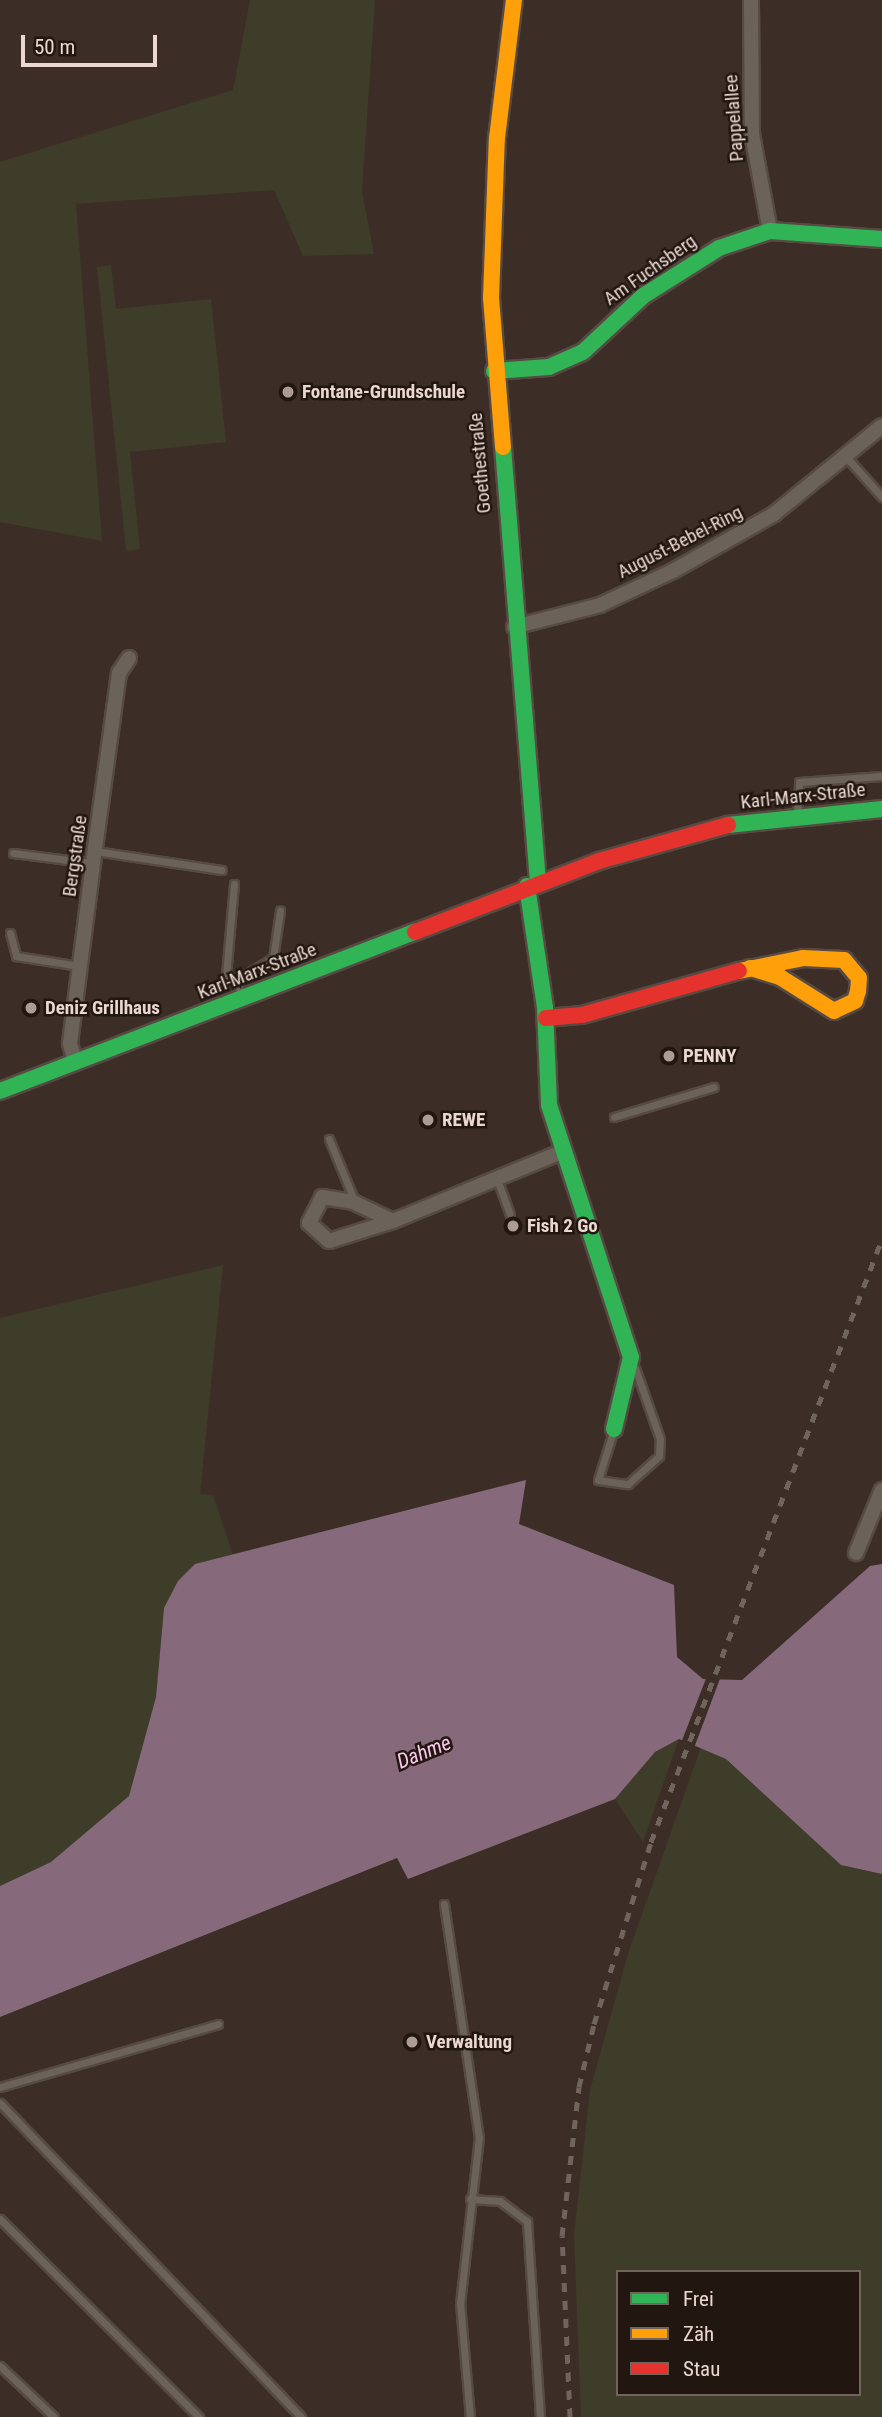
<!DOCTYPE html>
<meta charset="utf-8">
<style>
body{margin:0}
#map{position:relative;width:882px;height:2417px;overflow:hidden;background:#3c2e26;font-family:"Roboto Condensed",sans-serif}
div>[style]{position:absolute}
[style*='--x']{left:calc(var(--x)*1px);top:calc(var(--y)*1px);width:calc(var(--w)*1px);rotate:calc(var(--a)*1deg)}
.green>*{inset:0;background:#3d3d2a}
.water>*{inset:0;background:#866a7c}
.pier>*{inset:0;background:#3c2e26}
.roads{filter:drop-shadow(2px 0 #564a43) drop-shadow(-2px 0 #564a43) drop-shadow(0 2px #564a43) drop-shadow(0 -2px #564a43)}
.lane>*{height:7px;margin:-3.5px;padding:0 3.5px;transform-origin:3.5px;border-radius:3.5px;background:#6b6359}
.street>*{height:14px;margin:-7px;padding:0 7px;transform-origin:7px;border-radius:7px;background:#6b6359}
.fast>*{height:16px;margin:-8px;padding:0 8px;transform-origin:8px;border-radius:8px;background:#30b455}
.slow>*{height:16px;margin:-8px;padding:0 8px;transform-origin:8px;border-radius:8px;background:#ff9f0a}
.jam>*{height:16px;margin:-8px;padding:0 8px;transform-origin:8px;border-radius:8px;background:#e5322d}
.rail>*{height:5px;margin-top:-2.5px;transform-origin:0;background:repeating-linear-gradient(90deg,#6f655d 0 9px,transparent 0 18px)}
.dots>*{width:19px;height:19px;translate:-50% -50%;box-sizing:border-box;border:4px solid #221611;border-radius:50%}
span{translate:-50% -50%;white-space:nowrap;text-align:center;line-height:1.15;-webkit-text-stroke:5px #221611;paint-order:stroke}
.street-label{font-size:19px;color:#ead8d0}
.poi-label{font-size:19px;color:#ead8d0;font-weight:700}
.left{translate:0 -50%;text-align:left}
.water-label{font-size:21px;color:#fac6ea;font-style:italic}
.legend{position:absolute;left:616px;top:2270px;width:245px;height:126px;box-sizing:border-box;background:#221611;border:2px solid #72645d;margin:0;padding:9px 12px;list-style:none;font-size:21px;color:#ead8d0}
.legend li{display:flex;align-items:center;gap:14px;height:35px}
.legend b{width:35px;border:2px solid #72645d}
.scale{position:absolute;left:21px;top:35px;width:136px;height:32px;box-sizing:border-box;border:4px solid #ead8d0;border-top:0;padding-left:9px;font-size:21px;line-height:24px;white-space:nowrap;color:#ead8d0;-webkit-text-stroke:5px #221611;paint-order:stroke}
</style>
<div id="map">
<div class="green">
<div style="clip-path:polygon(250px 0,375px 0,362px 192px,374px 254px,303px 256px,274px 190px,76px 204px,102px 541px,0 522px,0 162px,233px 90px)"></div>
<div style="clip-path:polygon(111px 265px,116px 309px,211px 299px,226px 442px,130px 452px,140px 549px,126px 551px,97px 267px)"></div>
<div style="clip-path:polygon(223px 1265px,200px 1494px,213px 1495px,233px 1555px,195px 1564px,164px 1608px,156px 1697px,129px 1796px,51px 1862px,0 1886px,0 1318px)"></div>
<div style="clip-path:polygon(679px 1739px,643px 1842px,615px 1799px,655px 1752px)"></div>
<div style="clip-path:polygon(evenodd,701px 1747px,726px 1759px,841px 1865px,882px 1874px,882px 2417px,581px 2417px,574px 2236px,590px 2090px,628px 1954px,701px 1747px,618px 2272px,859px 2272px,859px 2394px,618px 2394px,618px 2272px)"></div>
</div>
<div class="water">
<div style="clip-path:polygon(526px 1480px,519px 1524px,674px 1585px,677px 1657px,703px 1679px,742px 1680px,870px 1566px,882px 1564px,882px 1874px,841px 1865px,726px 1759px,679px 1739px,655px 1752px,615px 1799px,408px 1879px,397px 1858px,0 2017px,0 1886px,51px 1862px,129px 1796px,156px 1697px,164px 1608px,178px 1581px,195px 1564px)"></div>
</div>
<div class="pier">
<div style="clip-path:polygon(707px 1676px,721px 1676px,694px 1748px,681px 1743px)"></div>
</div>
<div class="roads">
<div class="lane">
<div style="--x:848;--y:459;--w:51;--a:48.2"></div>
<div style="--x:797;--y:814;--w:32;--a:-86"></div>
<div style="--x:799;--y:782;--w:83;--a:-4.1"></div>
<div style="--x:95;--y:851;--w:128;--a:8.5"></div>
<div style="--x:13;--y:853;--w:80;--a:7.2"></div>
<div style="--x:234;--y:884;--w:91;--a:95"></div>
<div style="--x:226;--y:975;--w:12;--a:24"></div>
<div style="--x:10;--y:933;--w:24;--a:75"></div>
<div style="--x:16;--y:956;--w:64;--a:9"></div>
<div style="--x:241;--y:996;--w:16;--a:-104"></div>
<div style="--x:237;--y:980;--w:42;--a:-31.4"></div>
<div style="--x:273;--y:958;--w:48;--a:-81.5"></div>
<div style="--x:614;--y:1117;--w:104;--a:-16.7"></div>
<div style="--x:329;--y:1139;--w:68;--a:67.6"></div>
<div style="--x:497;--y:1179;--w:37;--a:70"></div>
<div style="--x:613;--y:1432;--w:50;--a:107.4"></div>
<div style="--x:598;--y:1480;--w:30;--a:8"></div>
<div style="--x:628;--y:1484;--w:42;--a:-42.1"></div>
<div style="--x:659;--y:1456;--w:17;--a:-87"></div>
<div style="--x:660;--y:1439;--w:75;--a:-109.4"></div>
<div style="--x:444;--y:1904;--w:236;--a:81.5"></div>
<div style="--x:479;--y:2137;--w:167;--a:96.5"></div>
<div style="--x:460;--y:2303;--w:114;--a:85"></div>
<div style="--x:0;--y:2087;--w:227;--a:-16.1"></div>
<div style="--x:0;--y:2103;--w:435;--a:46.2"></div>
<div style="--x:470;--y:2199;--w:30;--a:4"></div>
<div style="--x:500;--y:2201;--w:34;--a:37"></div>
<div style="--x:527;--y:2221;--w:196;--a:86.2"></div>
<div style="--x:0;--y:2219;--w:281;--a:44.9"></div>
<div style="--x:0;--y:2366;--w:74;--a:43.4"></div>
</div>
<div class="street">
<div style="--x:751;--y:0;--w:134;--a:89.6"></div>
<div style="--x:752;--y:134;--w:99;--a:79.5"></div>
<div style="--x:514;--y:627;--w:89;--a:-14.3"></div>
<div style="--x:600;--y:605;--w:81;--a:-25"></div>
<div style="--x:673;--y:571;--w:116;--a:-29.4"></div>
<div style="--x:774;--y:514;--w:139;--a:-39.2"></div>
<div style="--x:75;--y:1061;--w:19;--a:-106"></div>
<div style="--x:70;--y:1043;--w:197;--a:-82.7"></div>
<div style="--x:95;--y:848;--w:177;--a:-82.2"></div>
<div style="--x:119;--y:673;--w:18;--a:-56"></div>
<div style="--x:393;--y:1221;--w:67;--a:162.6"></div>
<div style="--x:329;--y:1241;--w:27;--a:-138"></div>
<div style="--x:309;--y:1223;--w:29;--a:-63"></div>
<div style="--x:322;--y:1197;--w:31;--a:9"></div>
<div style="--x:353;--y:1202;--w:44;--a:25.4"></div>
<div style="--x:393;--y:1221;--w:182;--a:-22.3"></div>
<div style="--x:856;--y:1553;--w:68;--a:-67.6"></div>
</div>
<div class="fast">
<div style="--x:494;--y:371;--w:55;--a:-4.2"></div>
<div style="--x:549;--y:367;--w:37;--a:-24"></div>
<div style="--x:583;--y:352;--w:82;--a:-43"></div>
<div style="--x:643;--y:296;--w:90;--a:-32.3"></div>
<div style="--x:719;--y:248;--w:54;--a:-18.4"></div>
<div style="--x:770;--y:231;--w:112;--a:4.1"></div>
<div style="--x:503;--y:447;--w:435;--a:85.4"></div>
<div style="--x:728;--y:825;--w:155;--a:-5.9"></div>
<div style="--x:527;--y:886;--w:123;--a:81.6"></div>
<div style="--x:545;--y:1008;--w:97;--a:87.6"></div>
<div style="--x:549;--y:1105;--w:265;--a:72"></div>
<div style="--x:631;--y:1357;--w:74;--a:103.3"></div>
<div style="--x:0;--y:1091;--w:444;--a:-21"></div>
</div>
<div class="slow">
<div style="--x:503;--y:447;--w:149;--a:-94.6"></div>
<div style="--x:491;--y:298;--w:160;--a:-87.9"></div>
<div style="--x:497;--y:138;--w:139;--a:-83"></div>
<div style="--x:739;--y:971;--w:65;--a:-11.5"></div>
<div style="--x:803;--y:958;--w:41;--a:2.8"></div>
<div style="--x:844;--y:960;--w:23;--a:50"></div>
<div style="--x:859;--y:978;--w:13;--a:94"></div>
<div style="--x:858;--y:991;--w:10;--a:107"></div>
<div style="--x:855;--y:1001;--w:23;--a:155"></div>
<div style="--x:834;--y:1011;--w:64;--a:-147.8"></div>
<div style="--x:780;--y:977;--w:31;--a:-163"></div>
</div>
<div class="jam">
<div style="--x:415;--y:932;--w:197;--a:-21.1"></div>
<div style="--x:599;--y:861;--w:134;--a:-15.6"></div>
<div style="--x:546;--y:1018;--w:36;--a:-5"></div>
<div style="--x:582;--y:1015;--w:163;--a:-15.7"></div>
</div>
</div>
<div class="rail">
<div style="--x:570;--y:2417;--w:181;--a:-92.5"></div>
<div style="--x:562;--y:2236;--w:150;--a:-83.5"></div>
<div style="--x:579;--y:2087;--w:65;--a:-76.6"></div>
<div style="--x:594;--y:2024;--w:191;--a:-72.6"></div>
<div style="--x:651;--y:1842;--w:646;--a:-69.04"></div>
</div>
<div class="dots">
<div style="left:288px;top:392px;background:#ad9c94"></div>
<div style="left:31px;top:1008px;background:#ad9c94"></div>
<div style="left:669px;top:1056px;background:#ad9c94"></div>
<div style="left:428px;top:1120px;background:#ad9c94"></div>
<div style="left:513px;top:1226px;background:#ad9c94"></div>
<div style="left:412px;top:2042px;background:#ad9c94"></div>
</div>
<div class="street-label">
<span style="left:734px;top:118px;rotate:-94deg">Pappelallee</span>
<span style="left:650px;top:270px;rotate:-35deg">Am Fuchsberg</span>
<span style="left:480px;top:463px;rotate:-95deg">Goethestraße</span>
<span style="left:680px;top:542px;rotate:-27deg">August-Bebel-Ring</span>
<span style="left:803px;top:796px;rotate:-6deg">Karl-Marx-Straße</span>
<span style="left:75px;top:856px;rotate:-82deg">Bergstraße</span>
<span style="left:257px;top:971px;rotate:-21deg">Karl-Marx-Straße</span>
</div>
<div class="poi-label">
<span class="left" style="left:302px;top:392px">Fontane-Grundschule</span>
<span class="left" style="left:45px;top:1008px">Deniz Grillhaus</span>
<span class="left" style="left:683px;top:1056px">PENNY</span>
<span class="left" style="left:442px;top:1120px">REWE</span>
<span class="left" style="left:527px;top:1226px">Fish 2 Go</span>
<span class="left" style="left:426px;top:2042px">Verwaltung</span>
</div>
<div class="water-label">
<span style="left:424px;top:1752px;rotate:-22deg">Dahme</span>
</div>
<ul class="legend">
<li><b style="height:9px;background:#30b455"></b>Frei</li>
<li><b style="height:9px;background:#ff9f0a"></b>Zäh</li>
<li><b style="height:9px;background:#e5322d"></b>Stau</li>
</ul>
<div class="scale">50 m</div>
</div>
